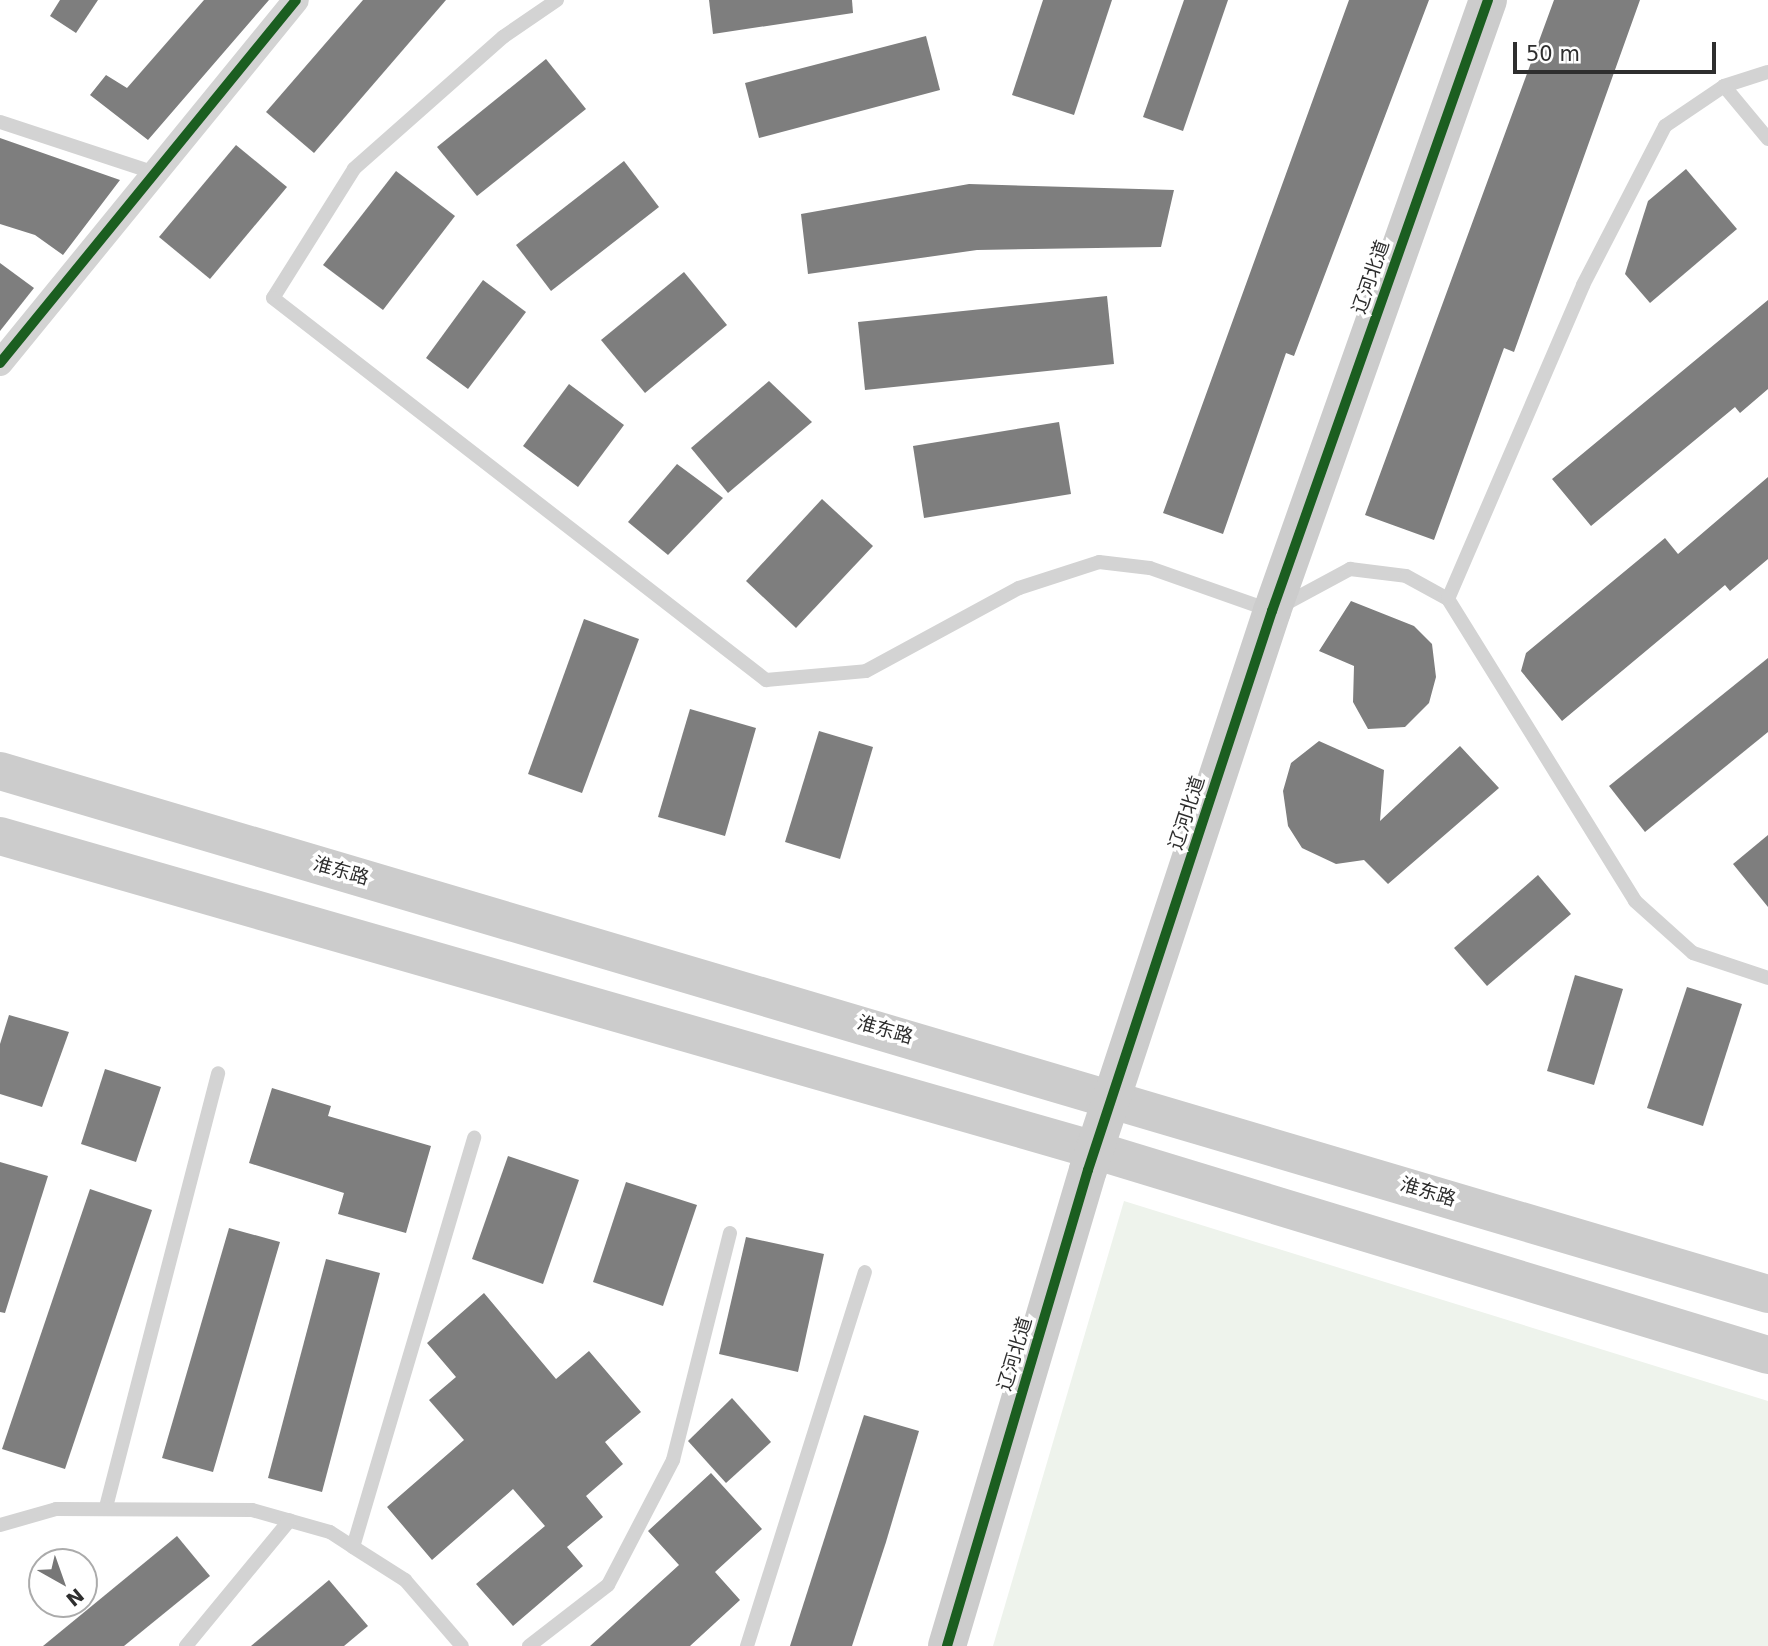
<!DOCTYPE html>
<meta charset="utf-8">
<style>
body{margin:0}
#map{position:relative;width:1768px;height:1646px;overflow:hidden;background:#fff;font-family:"DejaVu Sans","Noto Sans SC",sans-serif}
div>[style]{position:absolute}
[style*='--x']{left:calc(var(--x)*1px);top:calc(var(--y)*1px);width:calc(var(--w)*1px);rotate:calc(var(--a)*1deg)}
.green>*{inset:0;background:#eef3ec}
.building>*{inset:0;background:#7e7e7e}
.lane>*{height:14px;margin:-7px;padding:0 7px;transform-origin:7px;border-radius:7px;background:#d3d3d3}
.street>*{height:26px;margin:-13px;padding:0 13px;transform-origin:13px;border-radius:13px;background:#d3d3d3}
.secondary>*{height:38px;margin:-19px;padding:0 19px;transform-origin:19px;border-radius:19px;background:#ccc}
.cycleway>*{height:10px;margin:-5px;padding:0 5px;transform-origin:5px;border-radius:5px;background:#1b5e20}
span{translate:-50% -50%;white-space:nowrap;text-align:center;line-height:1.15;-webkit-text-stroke:7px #fff;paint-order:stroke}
.street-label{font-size:19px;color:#2e2e2e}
.north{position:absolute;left:28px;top:1548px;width:70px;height:70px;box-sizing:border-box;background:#fff;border:2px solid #ababab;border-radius:50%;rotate:140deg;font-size:19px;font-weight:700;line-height:28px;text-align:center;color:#2e2e2e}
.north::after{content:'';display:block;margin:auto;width:24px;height:32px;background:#777;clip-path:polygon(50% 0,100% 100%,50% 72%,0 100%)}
.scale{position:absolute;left:1513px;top:42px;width:203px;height:32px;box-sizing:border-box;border:4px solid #2e2e2e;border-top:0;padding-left:9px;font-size:21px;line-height:24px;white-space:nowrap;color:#2e2e2e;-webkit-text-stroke:5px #fff;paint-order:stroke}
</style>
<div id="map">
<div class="green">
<div style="clip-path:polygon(1124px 1201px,1768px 1401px,1768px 1646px,993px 1646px)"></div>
</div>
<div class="building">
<div style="clip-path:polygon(60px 0,98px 0,76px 33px,50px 16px)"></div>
<div style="clip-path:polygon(204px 0,269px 0,148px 140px,90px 95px,106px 75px,127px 88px)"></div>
<div style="clip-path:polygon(363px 0,446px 0,314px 153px,266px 112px)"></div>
<div style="clip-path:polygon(709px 0,852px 0,853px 13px,713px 34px)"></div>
<div style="clip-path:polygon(1043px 0,1112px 0,1074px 115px,1012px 95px)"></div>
<div style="clip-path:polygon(1184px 0,1228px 0,1183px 131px,1143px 117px)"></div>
<div style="clip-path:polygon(1349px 0,1429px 0,1294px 356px,1286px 353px,1223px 534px,1163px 513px)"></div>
<div style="clip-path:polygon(1554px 0,1640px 0,1514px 352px,1504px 348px,1434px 540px,1365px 515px)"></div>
<div style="clip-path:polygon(926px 36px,940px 90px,759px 138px,745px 83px)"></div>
<div style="clip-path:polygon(546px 59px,586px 109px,477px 196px,437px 147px)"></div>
<div style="clip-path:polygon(0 138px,120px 180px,63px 255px,35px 235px,0 224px)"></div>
<div style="clip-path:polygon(236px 145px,287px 187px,210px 279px,159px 237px)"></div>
<div style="clip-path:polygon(624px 161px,659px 207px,551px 291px,516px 245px)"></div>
<div style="clip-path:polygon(1686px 169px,1737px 229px,1650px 303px,1625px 274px,1648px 201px)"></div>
<div style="clip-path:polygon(396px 171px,455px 216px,383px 310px,323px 265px)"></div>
<div style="clip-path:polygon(969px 184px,1174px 190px,1161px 247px,977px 250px,808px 274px,801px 214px)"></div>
<div style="clip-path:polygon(0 263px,34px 288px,0 331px)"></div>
<div style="clip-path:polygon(684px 272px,727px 325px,645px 393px,601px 340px)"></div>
<div style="clip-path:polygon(483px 280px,526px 312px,468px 389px,426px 358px)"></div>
<div style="clip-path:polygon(1107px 296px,1114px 364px,865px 390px,858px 322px)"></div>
<div style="clip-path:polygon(1768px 300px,1768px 389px,1740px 413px,1735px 407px,1591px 526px,1552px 479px)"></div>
<div style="clip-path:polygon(769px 381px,812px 422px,728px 493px,691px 448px)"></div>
<div style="clip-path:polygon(569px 384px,624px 425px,578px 487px,523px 446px)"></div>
<div style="clip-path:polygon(1059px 422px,1071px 494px,924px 518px,913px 446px)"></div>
<div style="clip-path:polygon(677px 464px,723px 498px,668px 555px,628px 522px)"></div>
<div style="clip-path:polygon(1768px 477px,1768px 559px,1730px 591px,1725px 585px,1562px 721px,1521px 671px,1526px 653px,1665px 538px,1678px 554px)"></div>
<div style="clip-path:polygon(822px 499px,873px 546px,796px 628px,746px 581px)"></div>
<div style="clip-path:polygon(1351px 601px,1414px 626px,1432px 644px,1436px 677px,1429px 703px,1405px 727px,1368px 729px,1353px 702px,1354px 666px,1319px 651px)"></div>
<div style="clip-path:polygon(584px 619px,639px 639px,582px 793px,528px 774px)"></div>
<div style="clip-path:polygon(1768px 658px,1768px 732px,1645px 832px,1609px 786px)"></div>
<div style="clip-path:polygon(690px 709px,756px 728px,725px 836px,658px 817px)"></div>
<div style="clip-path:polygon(819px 731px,873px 747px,840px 859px,785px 842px)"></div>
<div style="clip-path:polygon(1319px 741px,1384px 770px,1380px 821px,1460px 746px,1499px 788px,1388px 884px,1364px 860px,1336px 864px,1302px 848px,1288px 826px,1283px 791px,1291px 763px)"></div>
<div style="clip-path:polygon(1768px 835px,1768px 907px,1733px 864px)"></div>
<div style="clip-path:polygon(1538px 875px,1571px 914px,1487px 986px,1454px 948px)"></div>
<div style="clip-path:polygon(1575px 975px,1623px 989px,1594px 1085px,1547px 1071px)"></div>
<div style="clip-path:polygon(1687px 987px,1742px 1004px,1703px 1126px,1647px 1108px)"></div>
<div style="clip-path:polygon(9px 1015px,69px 1032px,42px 1107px,0 1094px,0 1044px)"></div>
<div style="clip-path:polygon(105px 1069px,161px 1087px,136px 1162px,81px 1144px)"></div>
<div style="clip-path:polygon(272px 1088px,331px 1106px,328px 1116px,431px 1146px,406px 1233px,338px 1214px,344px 1193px,249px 1163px)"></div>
<div style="clip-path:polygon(508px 1156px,579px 1180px,543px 1284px,472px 1259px)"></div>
<div style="clip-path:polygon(0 1162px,48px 1176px,5px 1313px,0 1312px)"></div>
<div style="clip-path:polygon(626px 1182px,697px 1205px,663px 1306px,593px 1282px)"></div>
<div style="clip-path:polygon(90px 1189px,152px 1210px,65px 1469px,2px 1449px)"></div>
<div style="clip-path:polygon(229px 1228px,280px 1242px,213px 1472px,162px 1458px)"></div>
<div style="clip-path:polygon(746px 1237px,824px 1254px,798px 1372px,719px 1354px)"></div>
<div style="clip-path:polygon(326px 1259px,380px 1273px,322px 1492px,268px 1478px)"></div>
<div style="clip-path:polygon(484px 1293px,556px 1379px,589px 1351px,641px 1412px,605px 1442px,623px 1464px,586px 1496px,603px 1517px,567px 1547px,583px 1566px,513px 1626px,476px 1584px,545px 1526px,513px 1489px,432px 1560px,387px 1507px,464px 1440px,429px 1400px,456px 1377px,427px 1343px)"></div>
<div style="clip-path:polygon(732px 1398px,771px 1442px,726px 1483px,688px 1441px)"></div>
<div style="clip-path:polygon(864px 1415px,919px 1431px,886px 1542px,852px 1646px,790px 1646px)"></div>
<div style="clip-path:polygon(711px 1473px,762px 1529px,715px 1572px,740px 1600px,690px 1646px,590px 1646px,679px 1565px,648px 1531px)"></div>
<div style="clip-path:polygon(177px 1536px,210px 1576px,124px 1646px,43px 1646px)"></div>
<div style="clip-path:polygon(329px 1580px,368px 1626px,344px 1646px,251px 1646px)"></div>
</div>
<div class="lane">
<div style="--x:557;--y:0;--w:65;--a:145.6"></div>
<div style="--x:503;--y:37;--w:199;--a:138.5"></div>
<div style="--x:354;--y:169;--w:152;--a:122.1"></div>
<div style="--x:273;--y:298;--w:624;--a:37.77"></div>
<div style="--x:766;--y:680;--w:100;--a:-5.1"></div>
<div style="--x:866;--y:671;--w:174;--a:-28.5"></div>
<div style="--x:1019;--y:588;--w:84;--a:-18"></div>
<div style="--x:1099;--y:562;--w:51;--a:6.7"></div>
<div style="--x:1150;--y:568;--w:129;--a:19.4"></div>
<div style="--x:1272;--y:611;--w:89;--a:-28.3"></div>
<div style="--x:1350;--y:569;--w:56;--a:7.1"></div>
<div style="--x:1406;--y:576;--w:48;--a:28.7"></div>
<div style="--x:1448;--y:599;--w:355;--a:58.2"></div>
<div style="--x:1635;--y:901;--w:78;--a:41.9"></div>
<div style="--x:1693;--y:953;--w:79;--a:18.4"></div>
<div style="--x:1724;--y:86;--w:69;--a:50.3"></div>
<div style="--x:0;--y:122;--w:163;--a:18.2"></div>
<div style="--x:1448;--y:599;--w:342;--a:-66.7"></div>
<div style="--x:1583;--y:285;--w:179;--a:-62.7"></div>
<div style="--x:1665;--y:126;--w:71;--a:-34.1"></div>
<div style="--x:1724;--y:86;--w:46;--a:-17.7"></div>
<div style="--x:106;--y:1507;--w:448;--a:-75.5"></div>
<div style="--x:0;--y:1525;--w:58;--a:-15.9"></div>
<div style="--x:56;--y:1509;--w:196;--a:0.3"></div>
<div style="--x:252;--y:1510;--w:81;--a:15.8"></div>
<div style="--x:330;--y:1532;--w:27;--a:33"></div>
<div style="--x:353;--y:1547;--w:62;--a:32.4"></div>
<div style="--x:405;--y:1580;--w:87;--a:49.2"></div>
<div style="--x:353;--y:1547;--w:427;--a:-73.5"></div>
<div style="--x:186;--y:1646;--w:163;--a:-50.5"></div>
<div style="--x:529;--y:1646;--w:100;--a:-37.7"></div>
<div style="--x:608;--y:1585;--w:141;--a:-62.5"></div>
<div style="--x:673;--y:1460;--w:234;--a:-75.9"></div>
<div style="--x:747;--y:1646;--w:392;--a:-72.5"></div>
</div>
<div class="street">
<div style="--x:0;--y:363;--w:468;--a:-50.8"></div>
</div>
<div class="secondary">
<div style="--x:0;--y:771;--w:1844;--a:16.48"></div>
<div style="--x:0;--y:836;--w:1138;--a:16.01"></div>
<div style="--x:1094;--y:1150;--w:704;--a:16.92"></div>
<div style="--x:947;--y:1646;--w:496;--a:-73.5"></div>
<div style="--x:1088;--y:1170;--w:589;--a:-71.78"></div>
<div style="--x:1272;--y:611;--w:648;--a:-70.53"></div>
</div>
<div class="cycleway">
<div style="--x:0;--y:363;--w:468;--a:-50.8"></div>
<div style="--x:947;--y:1646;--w:496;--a:-73.5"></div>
<div style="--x:1088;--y:1170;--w:589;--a:-71.78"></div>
<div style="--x:1272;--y:611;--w:648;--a:-70.53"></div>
</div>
<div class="street-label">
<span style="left:1371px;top:277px;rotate:-71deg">辽河北道</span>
<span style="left:1187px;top:813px;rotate:-72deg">辽河北道</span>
<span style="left:341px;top:871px;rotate:16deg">淮东路</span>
<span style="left:885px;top:1030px;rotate:16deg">淮东路</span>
<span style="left:1428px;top:1192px;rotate:17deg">淮东路</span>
<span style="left:1015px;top:1354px;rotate:-73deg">辽河北道</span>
</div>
<div class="north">N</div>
<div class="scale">50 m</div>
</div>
